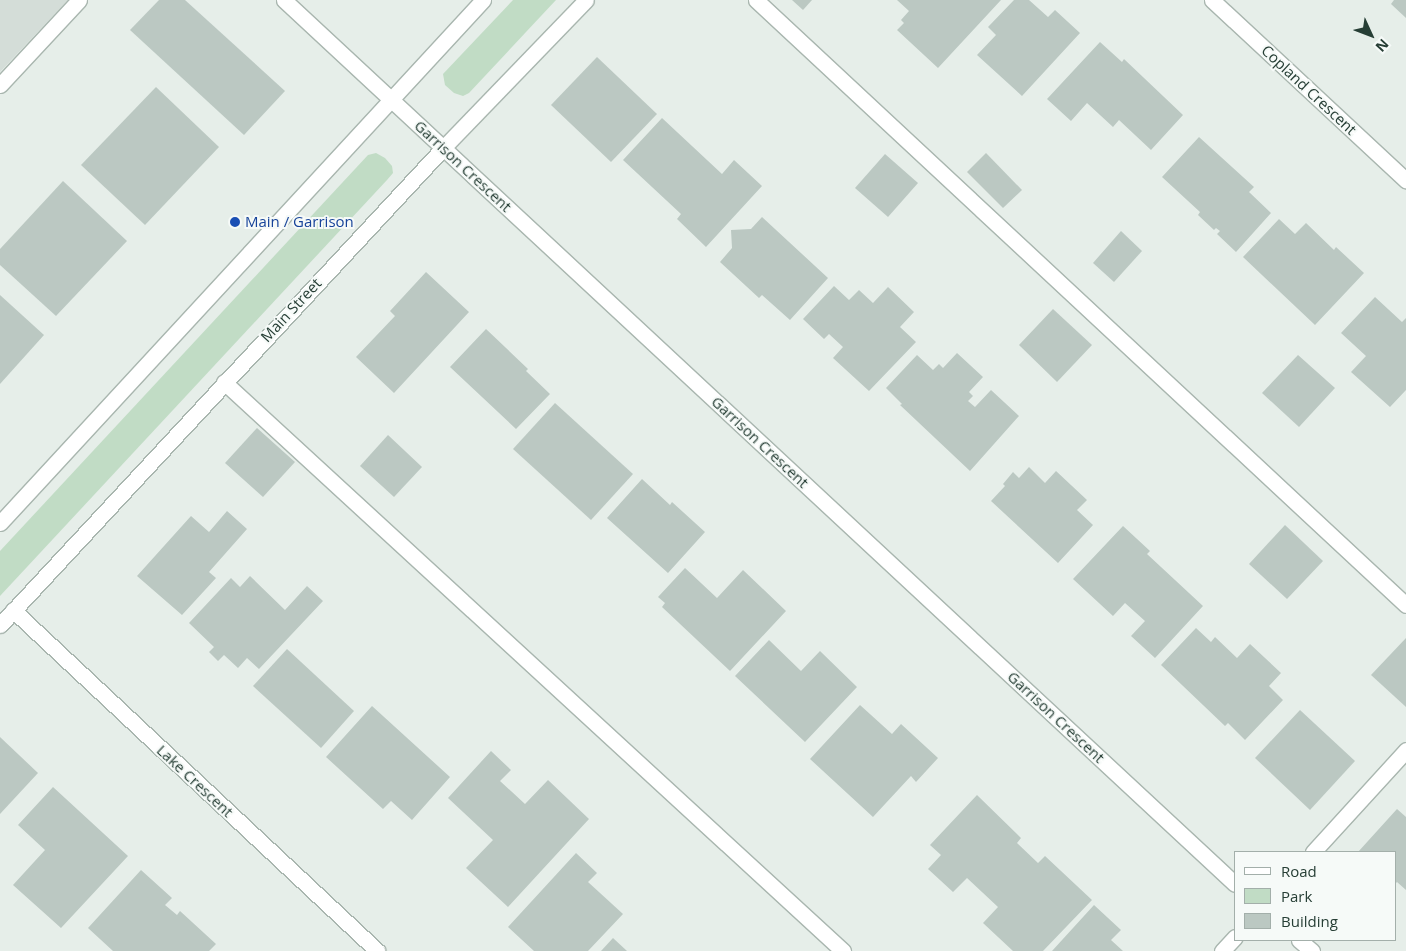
<!DOCTYPE html>
<style>
body{margin:0}
#map{position:relative;width:1406px;height:951px;overflow:hidden;background:#e6eee9;font-family:"Open Sans",sans-serif}
div>[style]{position:absolute}
[style*='--x']{left:calc(var(--x)*1px);top:calc(var(--y)*1px);width:calc(var(--w)*1px);rotate:calc(var(--a)*1deg)}
.built>*{inset:0;background:#d4ddd8}
.green>*{inset:0;background:#c1dcc5}
.building>*{inset:0;background:#bbc8c2}
.roads{filter:drop-shadow(1px 0 #a9b6af) drop-shadow(-1px 0 #a9b6af) drop-shadow(0 1px #a9b6af) drop-shadow(0 -1px #a9b6af)}
.minor>*{height:15px;margin:-7.5px;padding:0 7.5px;transform-origin:7.5px;border-radius:7.5px;background:#fff}
.dots>*{width:14px;height:14px;translate:-50% -50%;box-sizing:border-box;border:2px solid #f6faf8;border-radius:50%}
span{translate:-50% -50%;white-space:nowrap;text-align:center;line-height:1.15;-webkit-text-stroke:4px #f6faf8;paint-order:stroke}
.street-label{font-size:15px;color:#263e35}
.transit-label{font-size:15px;color:#164399}
.left{translate:0 -50%;text-align:left}
.legend{position:absolute;left:1234px;top:851px;width:162px;height:90px;box-sizing:border-box;background:#f6faf8;border:1px solid #a3afaa;margin:0;padding:6px 9px;list-style:none;font-size:15px;color:#263e35}
.legend li{display:flex;align-items:center;gap:10px;height:25px}
.legend b{width:25px;border:1px solid #a3afaa}
.north{position:absolute;left:1346px;top:10px;width:50px;height:50px;-webkit-text-stroke:4px #f6faf8;paint-order:stroke;rotate:133deg;font-size:14px;font-weight:700;line-height:20px;text-align:center;color:#263e35}
.north::after{content:'';display:block;margin:auto;width:18px;height:22px;background:#263e35;clip-path:polygon(50% 0,100% 100%,50% 72%,0 100%)}
</style>
<div id="map">
<div class="built">
<div style="clip-path:polygon(0 0,68px 0,0 72px)"></div>
</div>
<div class="green">
<div style="clip-path:polygon(513px 0,556px 0,469px 93px,463px 96px,454px 93px,445px 85px,443px 74px)"></div>
<div style="clip-path:polygon(376px 153px,385px 158px,392px 166px,393px 173px,387px 180px,0 596px,0 551px,368px 155px)"></div>
</div>
<div class="building">
<div style="clip-path:polygon(159px 0,185px 0,285px 91px,244px 135px,130px 30px)"></div>
<div style="clip-path:polygon(792px 0,812px 0,803px 10px)"></div>
<div style="clip-path:polygon(897px 0,1001px 0,938px 68px,897px 30px,904px 23px,901px 20px,909px 11px)"></div>
<div style="clip-path:polygon(1014px 0,1029px 0,1048px 17px,1055px 10px,1080px 33px,1022px 96px,977px 55px,996px 35px,988px 27px)"></div>
<div style="clip-path:polygon(1394px 0,1406px 0,1406px 18px,1391px 4px)"></div>
<div style="clip-path:polygon(1100px 42px,1122px 62px,1124px 59px,1183px 115px,1151px 150px,1119px 120px,1113px 127px,1087px 103px,1071px 121px,1047px 99px)"></div>
<div style="clip-path:polygon(597px 57px,657px 114px,611px 162px,551px 105px)"></div>
<div style="clip-path:polygon(156px 87px,219px 147px,145px 225px,81px 165px)"></div>
<div style="clip-path:polygon(662px 118px,722px 174px,734px 160px,762px 186px,706px 247px,677px 219px,681px 214px,623px 160px)"></div>
<div style="clip-path:polygon(1199px 137px,1254px 187px,1249px 192px,1271px 213px,1236px 252px,1217px 234px,1220px 231px,1216px 228px,1214px 230px,1198px 215px,1200px 212px,1162px 177px)"></div>
<div style="clip-path:polygon(986px 153px,1022px 190px,1003px 208px,967px 172px)"></div>
<div style="clip-path:polygon(885px 154px,918px 183px,888px 217px,855px 188px)"></div>
<div style="clip-path:polygon(63px 181px,127px 241px,56px 316px,0 265px,0 249px)"></div>
<div style="clip-path:polygon(762px 217px,828px 278px,790px 320px,762px 295px,759px 298px,720px 262px,732px 248px,731px 230px,751px 229px)"></div>
<div style="clip-path:polygon(1279px 219px,1295px 234px,1306px 223px,1334px 250px,1336px 247px,1364px 273px,1315px 325px,1243px 257px)"></div>
<div style="clip-path:polygon(1121px 231px,1142px 251px,1114px 282px,1093px 263px)"></div>
<div style="clip-path:polygon(426px 272px,469px 312px,394px 393px,356px 357px,395px 316px,390px 311px)"></div>
<div style="clip-path:polygon(834px 286px,849px 300px,859px 290px,873px 303px,888px 287px,914px 312px,900px 327px,916px 342px,869px 391px,833px 358px,843px 347px,829px 334px,824px 339px,803px 319px)"></div>
<div style="clip-path:polygon(0 295px,44px 335px,0 384px)"></div>
<div style="clip-path:polygon(1375px 297px,1402px 322px,1406px 318px,1406px 390px,1390px 407px,1351px 372px,1366px 356px,1341px 333px)"></div>
<div style="clip-path:polygon(1053px 309px,1092px 345px,1057px 382px,1019px 345px)"></div>
<div style="clip-path:polygon(486px 329px,528px 369px,526px 371px,550px 394px,516px 429px,450px 367px)"></div>
<div style="clip-path:polygon(957px 353px,983px 377px,969px 392px,973px 396px,968px 401px,975px 407px,991px 390px,1019px 416px,970px 471px,900px 405px,902px 404px,886px 388px,917px 355px,933px 370px,939px 364px,943px 368px)"></div>
<div style="clip-path:polygon(1298px 355px,1335px 388px,1299px 427px,1262px 393px)"></div>
<div style="clip-path:polygon(555px 403px,633px 474px,591px 520px,513px 449px)"></div>
<div style="clip-path:polygon(257px 428px,295px 462px,263px 497px,225px 463px)"></div>
<div style="clip-path:polygon(388px 435px,422px 467px,394px 497px,360px 466px)"></div>
<div style="clip-path:polygon(1029px 467px,1045px 483px,1056px 471px,1087px 500px,1077px 510px,1093px 525px,1058px 563px,991px 501px,1005px 486px,1003px 484px,1013px 472px,1019px 478px)"></div>
<div style="clip-path:polygon(642px 479px,670px 505px,672px 502px,705px 532px,668px 573px,607px 518px)"></div>
<div style="clip-path:polygon(227px 511px,247px 529px,209px 572px,216px 578px,182px 615px,137px 576px,191px 516px,209px 532px)"></div>
<div style="clip-path:polygon(1285px 525px,1323px 561px,1287px 599px,1249px 564px)"></div>
<div style="clip-path:polygon(1123px 526px,1150px 551px,1147px 554px,1203px 606px,1155px 658px,1131px 636px,1145px 621px,1125px 603px,1113px 616px,1073px 579px)"></div>
<div style="clip-path:polygon(685px 568px,717px 598px,743px 570px,786px 611px,730px 671px,662px 607px,665px 603px,658px 597px)"></div>
<div style="clip-path:polygon(250px 576px,285px 610px,307px 586px,323px 601px,259px 669px,247px 658px,238px 668px,224px 655px,218px 661px,209px 652px,214px 647px,189px 623px,231px 578px,240px 587px)"></div>
<div style="clip-path:polygon(1196px 628px,1211px 642px,1215px 637px,1237px 658px,1250px 644px,1281px 673px,1269px 686px,1283px 700px,1245px 740px,1228px 723px,1225px 726px,1161px 665px)"></div>
<div style="clip-path:polygon(1406px 638px,1406px 707px,1371px 675px)"></div>
<div style="clip-path:polygon(769px 640px,801px 671px,820px 651px,857px 687px,805px 742px,735px 676px)"></div>
<div style="clip-path:polygon(287px 649px,354px 711px,321px 748px,253px 686px)"></div>
<div style="clip-path:polygon(860px 705px,892px 734px,901px 724px,938px 758px,916px 782px,911px 776px,873px 817px,810px 759px)"></div>
<div style="clip-path:polygon(372px 706px,450px 777px,412px 820px,391px 801px,383px 809px,326px 757px)"></div>
<div style="clip-path:polygon(1300px 710px,1355px 761px,1310px 810px,1255px 758px)"></div>
<div style="clip-path:polygon(0 737px,38px 773px,0 814px)"></div>
<div style="clip-path:polygon(491px 751px,511px 770px,500px 781px,525px 804px,548px 780px,589px 819px,508px 907px,466px 868px,493px 840px,448px 798px)"></div>
<div style="clip-path:polygon(53px 787px,128px 856px,61px 928px,13px 885px,45px 850px,18px 825px)"></div>
<div style="clip-path:polygon(977px 795px,1021px 838px,1017px 843px,1038px 863px,1045px 856px,1092px 900px,1043px 951px,1013px 951px,983px 923px,998px 907px,967px 878px,953px 892px,928px 869px,941px 855px,930px 845px)"></div>
<div style="clip-path:polygon(1397px 809px,1406px 817px,1406px 890px,1397px 882px,1395px 884px,1395px 852px,1358px 852px)"></div>
<div style="clip-path:polygon(576px 853px,597px 873px,588px 882px,623px 914px,588px 951px,534px 951px,508px 927px)"></div>
<div style="clip-path:polygon(141px 870px,172px 898px,165px 905px,177px 915px,180px 911px,216px 944px,209px 951px,113px 951px,88px 928px)"></div>
<div style="clip-path:polygon(1094px 905px,1121px 930px,1111px 940px,1123px 951px,1052px 951px)"></div>
<div style="clip-path:polygon(613px 938px,627px 951px,601px 951px)"></div>
</div>
<div class="roads">
<div class="minor">
<div style="--x:284;--y:0;--w:1298;--a:42.91"></div>
<div style="--x:756;--y:0;--w:888;--a:42.95"></div>
<div style="--x:1212;--y:0;--w:265;--a:42.9"></div>
<div style="--x:0;--y:85;--w:116;--a:-47.1"></div>
<div style="--x:224;--y:382;--w:841;--a:42.59"></div>
<div style="--x:0;--y:523;--w:712;--a:-47.28"></div>
<div style="--x:13;--y:610;--w:499;--a:43.1"></div>
<div style="--x:0;--y:625;--w:652;--a:-47.11"></div>
<div style="--x:444;--y:147;--w:204;--a:-46"></div>
<div style="--x:1313;--y:852;--w:138;--a:-47.6"></div>
<div style="--x:1299;--y:940;--w:17;--a:40"></div>
<div style="--x:1222;--y:951;--w:19;--a:-47"></div>
</div>
</div>
<div class="dots">
<div style="left:235px;top:222px;background:#1a4fb4"></div>
</div>
<div class="street-label">
<span style="left:1309px;top:90px;rotate:43deg">Copland Crescent</span>
<span style="left:463px;top:166px;rotate:43deg">Garrison Crescent</span>
<span style="left:291px;top:310px;rotate:-47deg">Main Street</span>
<span style="left:760px;top:442px;rotate:43deg">Garrison Crescent</span>
<span style="left:1056px;top:717px;rotate:43deg">Garrison Crescent</span>
<span style="left:195px;top:781px;rotate:43deg">Lake Crescent</span>
</div>
<div class="transit-label">
<span class="left" style="left:245px;top:222px">Main / Garrison</span>
</div>
<ul class="legend">
<li><b style="height:6px;background:#fff"></b>Road</li>
<li><b style="height:14px;background:#c1dcc5"></b>Park</li>
<li><b style="height:14px;background:#bbc8c2"></b>Building</li>
</ul>
<div class="north">N</div>
</div>
